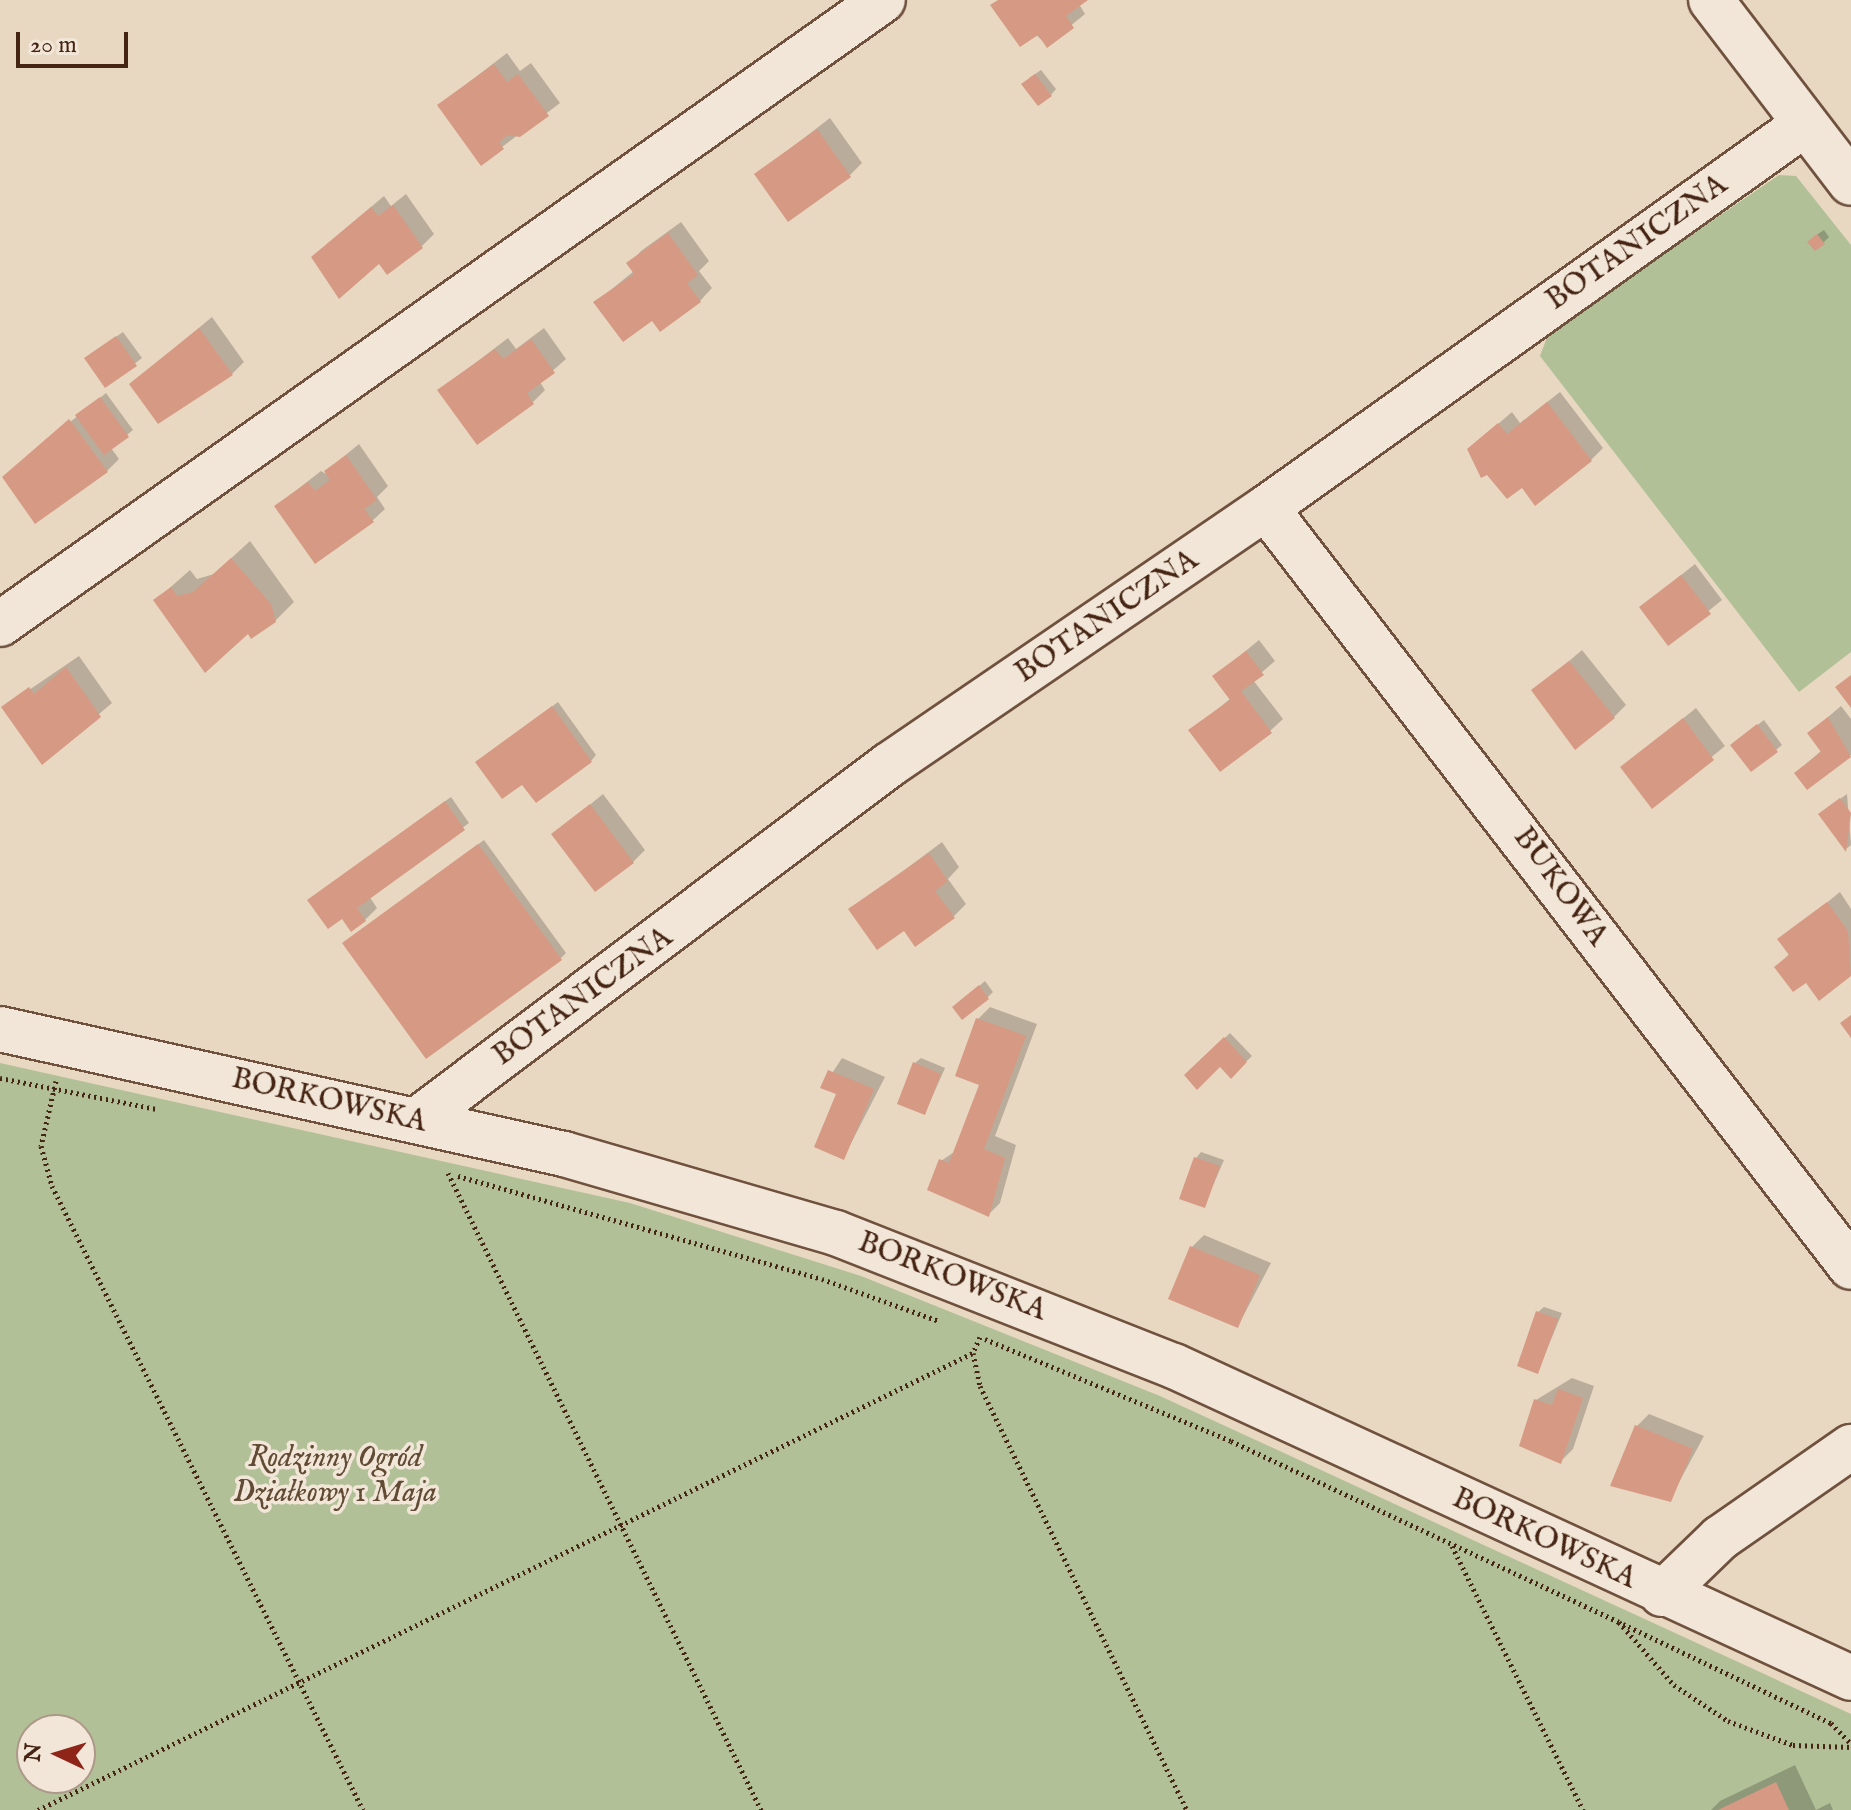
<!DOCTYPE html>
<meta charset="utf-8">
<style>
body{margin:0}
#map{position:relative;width:1851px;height:1810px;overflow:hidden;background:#e9d8c1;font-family:"IM FELL English",serif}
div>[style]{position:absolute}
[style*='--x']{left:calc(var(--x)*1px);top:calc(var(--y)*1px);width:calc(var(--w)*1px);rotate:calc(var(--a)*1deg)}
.green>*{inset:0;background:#b1c097}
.shadow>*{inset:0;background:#0003}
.building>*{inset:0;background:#d69984}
.path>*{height:5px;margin-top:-2.5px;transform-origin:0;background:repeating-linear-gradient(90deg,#462413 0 2px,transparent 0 6px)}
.roads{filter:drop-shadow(2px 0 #6f513e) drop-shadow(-2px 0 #6f513e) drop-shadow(0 2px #6f513e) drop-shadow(0 -2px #6f513e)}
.minor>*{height:44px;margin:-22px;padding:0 22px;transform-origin:22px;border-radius:22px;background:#f1e6d7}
span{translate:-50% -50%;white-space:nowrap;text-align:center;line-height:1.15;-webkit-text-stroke:7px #f1e6d7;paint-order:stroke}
.street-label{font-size:30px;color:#462413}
.park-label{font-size:30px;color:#614b34;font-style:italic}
.north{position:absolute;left:16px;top:1714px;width:80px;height:80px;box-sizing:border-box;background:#f1e6d7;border:2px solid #ad9889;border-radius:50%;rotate:274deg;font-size:22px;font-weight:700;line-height:32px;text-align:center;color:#462413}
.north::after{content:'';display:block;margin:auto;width:28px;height:36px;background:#8f2418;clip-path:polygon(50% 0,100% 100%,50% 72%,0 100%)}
.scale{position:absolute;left:16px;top:32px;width:112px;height:36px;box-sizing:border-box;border:4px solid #462413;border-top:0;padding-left:10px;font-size:24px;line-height:28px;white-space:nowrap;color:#462413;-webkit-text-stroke:6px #f1e6d7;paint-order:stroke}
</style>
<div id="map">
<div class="green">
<div style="clip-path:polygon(1779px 175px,1796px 176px,1851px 245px,1851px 652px,1799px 692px,1540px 356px,1549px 332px)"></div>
<div style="clip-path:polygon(evenodd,0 1063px,630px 1203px,861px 1276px,1160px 1396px,1851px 1714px,1851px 1810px,0 1810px,0 1063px,32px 1730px,80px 1730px,80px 1778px,32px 1778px,32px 1730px)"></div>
</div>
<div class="shadow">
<div style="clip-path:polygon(998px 0,1085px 0,1079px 4px,1085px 14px,1047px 45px)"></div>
<div style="clip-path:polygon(507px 53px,520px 71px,531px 63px,560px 103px,502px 147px,439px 105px)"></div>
<div style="clip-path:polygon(1041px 70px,1056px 89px,1051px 95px,1029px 78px)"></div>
<div style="clip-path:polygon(830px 118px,862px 163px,850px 175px,757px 174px)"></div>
<div style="clip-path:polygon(406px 194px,434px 234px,422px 246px,380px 261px,326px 245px,384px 196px,391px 206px)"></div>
<div style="clip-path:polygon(681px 222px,709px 261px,699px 271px,712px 288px,700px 301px,653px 318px,596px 302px,634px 271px,629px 264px,641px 251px)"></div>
<div style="clip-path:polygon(1824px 230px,1829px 237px,1823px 243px,1815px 236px)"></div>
<div style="clip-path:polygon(212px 317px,244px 362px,232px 374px,131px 384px)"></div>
<div style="clip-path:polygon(544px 328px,566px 359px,540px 382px,545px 390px,533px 402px,477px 442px,440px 390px,508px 338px,516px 349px)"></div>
<div style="clip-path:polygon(123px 332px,142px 358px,106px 386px,92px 353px)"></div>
<div style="clip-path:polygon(1560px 392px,1603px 448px,1591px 460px,1522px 486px,1469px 449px,1512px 412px,1520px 423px)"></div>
<div style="clip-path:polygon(106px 393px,133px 430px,111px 448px,119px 459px,107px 471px,17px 465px)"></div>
<div style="clip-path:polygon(359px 444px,388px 486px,377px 497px,385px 509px,372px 521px,276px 506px,321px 471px,331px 477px,326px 471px)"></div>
<div style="clip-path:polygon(250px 541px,294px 602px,275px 621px,248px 631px,156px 600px,190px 570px,197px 579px,214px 574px)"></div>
<div style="clip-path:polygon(1695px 564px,1722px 600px,1669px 643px,1641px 607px)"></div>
<div style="clip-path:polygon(1259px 640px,1275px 661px,1253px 680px,1283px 719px,1270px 731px,1191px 731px,1231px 698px,1215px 676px)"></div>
<div style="clip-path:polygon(1582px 650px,1626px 705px,1614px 717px,1534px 691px)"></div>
<div style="clip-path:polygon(79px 656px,112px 703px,43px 762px,4px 707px)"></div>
<div style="clip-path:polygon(558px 702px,596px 755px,591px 761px,523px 782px,478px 762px)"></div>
<div style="clip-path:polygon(1841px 706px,1851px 719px,1851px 755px,1807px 788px,1796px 773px,1822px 750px,1809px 733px)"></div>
<div style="clip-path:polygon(1696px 708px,1725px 746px,1652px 806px,1623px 767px)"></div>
<div style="clip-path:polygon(1764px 720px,1782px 745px,1776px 750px,1738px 740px)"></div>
<div style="clip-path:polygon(603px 794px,645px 850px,633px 862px,554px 834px)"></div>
<div style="clip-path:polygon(1847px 794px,1851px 845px,1846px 849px,1827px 808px)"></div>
<div style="clip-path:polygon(451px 797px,469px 823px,369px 896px,377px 908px,365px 920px,309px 900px)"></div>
<div style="clip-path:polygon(484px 840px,566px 953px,560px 959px,350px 938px)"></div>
<div style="clip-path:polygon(942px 842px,959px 867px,948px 879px,966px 904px,954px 916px,916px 944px,905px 928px,851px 910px)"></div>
<div style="clip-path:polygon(1840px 892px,1851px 909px,1851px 974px,1819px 998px,1806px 980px,1777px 967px,1790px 953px,1780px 940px)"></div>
<div style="clip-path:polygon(985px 981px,993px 992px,988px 997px,960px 1002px)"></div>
<div style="clip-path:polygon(990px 1007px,1037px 1024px,995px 1136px,1016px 1145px,1000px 1203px,988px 1215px,941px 1161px,957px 1150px,982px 1084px,978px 1019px)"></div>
<div style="clip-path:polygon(1230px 1033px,1252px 1056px,1231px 1076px,1220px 1064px,1187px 1075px)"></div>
<div style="clip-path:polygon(842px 1058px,885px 1077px,844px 1157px,839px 1093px,823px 1087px)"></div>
<div style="clip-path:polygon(921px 1058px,945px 1068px,925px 1113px,915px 1063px)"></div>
<div style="clip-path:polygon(1201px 1152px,1224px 1160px,1204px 1206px,1196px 1158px)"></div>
<div style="clip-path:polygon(1204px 1235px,1271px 1263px,1238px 1326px,1192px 1247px)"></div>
<div style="clip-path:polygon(1544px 1307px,1562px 1313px,1538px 1371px,1538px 1312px)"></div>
<div style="clip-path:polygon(1572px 1378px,1594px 1386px,1573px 1449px,1561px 1461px,1536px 1400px)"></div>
<div style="clip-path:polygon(1649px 1414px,1704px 1436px,1670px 1499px,1637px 1426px)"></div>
<div style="clip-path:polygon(1795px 1765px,1816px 1810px,1711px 1810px,1720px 1801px)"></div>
<div style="clip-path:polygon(1830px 1803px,1833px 1810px,1816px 1810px)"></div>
</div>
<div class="building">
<div style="clip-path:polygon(998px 0,1088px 0,1066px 16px,1074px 28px,1047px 48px,1038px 35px,1020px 47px,990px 5px)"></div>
<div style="clip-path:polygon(494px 64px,507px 82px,518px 74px,549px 116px,520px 137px,508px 135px,499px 142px,504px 149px,481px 166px,437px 105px)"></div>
<div style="clip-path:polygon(1035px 74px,1052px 96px,1038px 106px,1021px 84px)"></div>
<div style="clip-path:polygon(817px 129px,851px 177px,788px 222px,754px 174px)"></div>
<div style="clip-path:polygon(393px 205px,423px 248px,387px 275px,379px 264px,339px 299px,311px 257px,371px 207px,378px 216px)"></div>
<div style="clip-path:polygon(668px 233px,698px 275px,687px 283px,701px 302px,660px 332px,652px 321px,623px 342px,593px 302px,634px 274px,626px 263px)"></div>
<div style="clip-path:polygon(1817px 234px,1825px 244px,1815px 251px,1807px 242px)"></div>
<div style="clip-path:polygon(199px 328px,233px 375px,158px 424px,129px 384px)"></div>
<div style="clip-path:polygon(116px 336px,137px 366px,105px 388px,84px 358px)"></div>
<div style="clip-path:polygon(531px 339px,555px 373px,527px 393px,534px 404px,477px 445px,437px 390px,495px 349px,503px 359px)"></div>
<div style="clip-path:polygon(100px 397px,129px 437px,104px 455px,75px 415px)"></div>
<div style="clip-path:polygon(1547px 402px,1592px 461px,1535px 506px,1522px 488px,1507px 499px,1487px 475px,1481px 478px,1467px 449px,1498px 423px,1507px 434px)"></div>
<div style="clip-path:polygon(69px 419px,108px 472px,35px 524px,2px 477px)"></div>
<div style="clip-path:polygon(346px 455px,377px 500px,364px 509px,374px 522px,315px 564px,274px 506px,308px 482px,315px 491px,330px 480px,324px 471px)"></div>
<div style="clip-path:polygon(231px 558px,271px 604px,276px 622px,251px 639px,248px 634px,205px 673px,153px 600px,171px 587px,177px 596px,193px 592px)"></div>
<div style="clip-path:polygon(1681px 575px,1711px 614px,1668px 646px,1639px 607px)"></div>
<div style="clip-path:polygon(1246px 651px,1264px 675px,1241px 691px,1272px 733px,1220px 772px,1188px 730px,1230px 700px,1212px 676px)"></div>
<div style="clip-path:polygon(1569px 661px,1615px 718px,1575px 750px,1531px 690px)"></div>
<div style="clip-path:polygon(66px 667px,101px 717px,42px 765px,1px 707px,29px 687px,34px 694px)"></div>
<div style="clip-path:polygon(1851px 675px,1851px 708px,1835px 687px)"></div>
<div style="clip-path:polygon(552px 706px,592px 762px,536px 803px,522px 785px,502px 799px,475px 762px)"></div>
<div style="clip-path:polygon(1828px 717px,1851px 757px,1807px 790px,1794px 773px,1821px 752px,1807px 733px)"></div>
<div style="clip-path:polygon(1683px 718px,1714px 760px,1652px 809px,1620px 767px)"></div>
<div style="clip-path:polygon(1757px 724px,1778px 752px,1751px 772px,1730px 745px)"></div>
<div style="clip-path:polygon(1840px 798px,1851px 813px,1846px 852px,1818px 814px)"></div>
<div style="clip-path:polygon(445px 801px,465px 830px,357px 908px,366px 921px,351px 932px,342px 919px,328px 929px,307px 900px)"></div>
<div style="clip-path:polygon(590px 804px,634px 863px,595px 892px,551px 834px)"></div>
<div style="clip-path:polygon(478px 844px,562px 960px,426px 1059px,342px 943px)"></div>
<div style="clip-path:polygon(929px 853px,948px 881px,935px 891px,955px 918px,915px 947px,904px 931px,877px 950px,848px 909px)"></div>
<div style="clip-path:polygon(1827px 902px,1848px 931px,1851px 976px,1819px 1001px,1806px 983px,1793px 992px,1774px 967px,1789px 955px,1777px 939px)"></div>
<div style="clip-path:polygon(979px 985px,989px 999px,962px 1020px,952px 1007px)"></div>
<div style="clip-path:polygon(1851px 1015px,1851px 1038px,1840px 1023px)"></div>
<div style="clip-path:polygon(976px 1018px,1026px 1036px,984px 1149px,1005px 1158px,989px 1217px,927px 1190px,939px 1159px,949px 1163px,979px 1085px,955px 1076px)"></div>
<div style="clip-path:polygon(1224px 1037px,1247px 1062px,1231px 1079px,1220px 1067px,1197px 1090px,1184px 1075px)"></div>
<div style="clip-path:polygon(913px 1062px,941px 1074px,925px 1115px,897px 1104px)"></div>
<div style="clip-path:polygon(828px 1070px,874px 1089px,844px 1160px,814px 1147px,836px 1094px,820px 1088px)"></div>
<div style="clip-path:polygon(1194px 1157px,1220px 1166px,1205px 1208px,1179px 1199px)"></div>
<div style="clip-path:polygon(1190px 1246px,1260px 1275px,1238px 1328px,1168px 1299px)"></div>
<div style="clip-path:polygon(1536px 1311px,1558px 1319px,1538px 1374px,1517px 1366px)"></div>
<div style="clip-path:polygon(1558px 1389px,1583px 1398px,1561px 1464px,1519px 1446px,1534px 1399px,1552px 1405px)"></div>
<div style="clip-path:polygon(1635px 1425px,1693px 1449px,1671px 1502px,1610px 1486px)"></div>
<div style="clip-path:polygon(1776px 1782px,1789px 1810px,1718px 1810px)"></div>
</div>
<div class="path">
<div style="--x:0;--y:1078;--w:159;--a:11.2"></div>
<div style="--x:56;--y:1081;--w:67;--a:103"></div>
<div style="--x:41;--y:1146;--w:41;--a:74.6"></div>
<div style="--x:52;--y:1186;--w:697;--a:63.51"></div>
<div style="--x:448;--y:1173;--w:710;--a:63.83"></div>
<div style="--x:458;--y:1176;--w:378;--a:15.8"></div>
<div style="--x:822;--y:1279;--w:124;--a:19.7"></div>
<div style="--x:980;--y:1337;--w:17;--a:114"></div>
<div style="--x:973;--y:1353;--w:34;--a:78"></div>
<div style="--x:980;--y:1386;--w:472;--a:64"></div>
<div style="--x:985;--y:1339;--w:266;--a:22.5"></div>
<div style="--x:1231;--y:1441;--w:428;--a:25"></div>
<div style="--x:1619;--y:1622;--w:84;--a:48.9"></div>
<div style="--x:1674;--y:1685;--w:65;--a:33.7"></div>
<div style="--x:1728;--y:1721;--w:69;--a:20.3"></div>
<div style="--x:1793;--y:1745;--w:58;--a:2"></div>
<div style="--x:1452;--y:1546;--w:295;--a:63.6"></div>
<div style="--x:1623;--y:1624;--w:230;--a:25.5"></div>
<div style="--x:1831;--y:1723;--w:29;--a:46"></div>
<div style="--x:38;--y:1810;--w:1041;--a:-26.05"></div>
</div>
<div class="roads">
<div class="minor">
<div style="--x:1711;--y:0;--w:230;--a:52.6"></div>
<div style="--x:1266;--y:508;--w:958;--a:52.38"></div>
<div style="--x:0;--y:624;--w:1081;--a:-35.25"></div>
<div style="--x:0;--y:1029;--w:578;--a:12.5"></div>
<div style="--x:564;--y:1154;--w:283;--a:16.2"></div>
<div style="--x:836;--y:1233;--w:363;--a:21.5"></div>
<div style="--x:1174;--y:1366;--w:745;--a:24.74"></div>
<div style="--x:417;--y:1120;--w:591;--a:-36.95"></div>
<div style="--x:889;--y:765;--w:456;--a:-34.3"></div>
<div style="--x:1266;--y:508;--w:662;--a:-35.47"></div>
<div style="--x:1662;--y:1594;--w:81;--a:-44"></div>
<div style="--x:1720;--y:1538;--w:160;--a:-34.8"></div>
</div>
</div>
<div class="street-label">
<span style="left:1637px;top:243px;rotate:-35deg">BOTANICZNA</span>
<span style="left:1107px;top:617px;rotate:-34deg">BOTANICZNA</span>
<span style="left:1560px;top:887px;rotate:54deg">BUKOWA</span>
<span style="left:583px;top:997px;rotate:-36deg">BOTANICZNA</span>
<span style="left:329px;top:1101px;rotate:13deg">BORKOWSKA</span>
<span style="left:952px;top:1277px;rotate:21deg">BORKOWSKA</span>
<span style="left:1544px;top:1539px;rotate:25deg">BORKOWSKA</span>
</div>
<div class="park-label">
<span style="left:335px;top:1475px">Rodzinny Ogród<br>Działkowy 1 Maja</span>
</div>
<div class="north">N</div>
<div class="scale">20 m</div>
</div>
